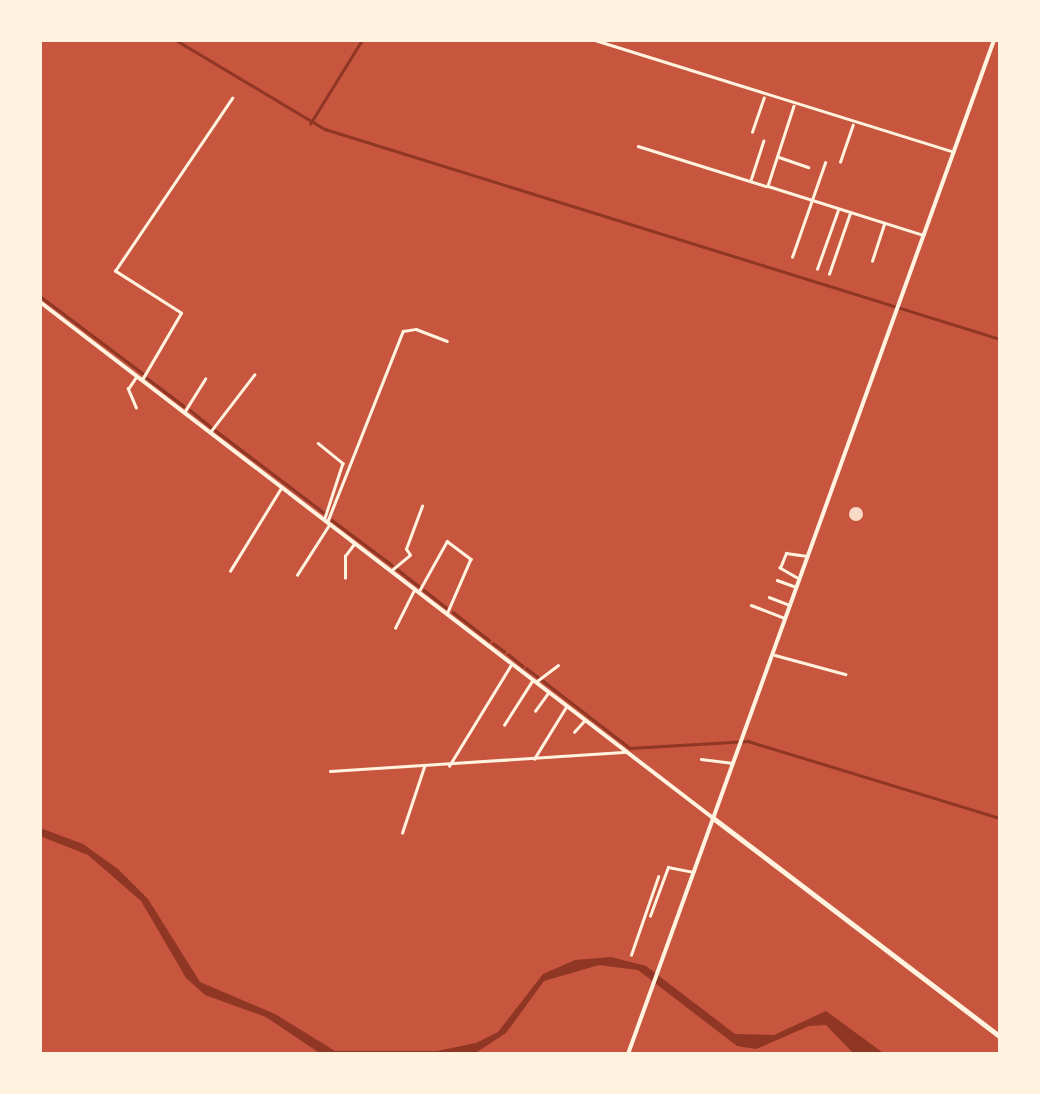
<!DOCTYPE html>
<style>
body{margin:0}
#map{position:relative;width:1040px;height:1094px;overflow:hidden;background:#c8553d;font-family:Arial,sans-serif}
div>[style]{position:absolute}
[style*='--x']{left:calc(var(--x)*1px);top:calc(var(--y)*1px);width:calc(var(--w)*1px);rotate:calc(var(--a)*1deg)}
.water>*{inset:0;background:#8f3625}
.stream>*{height:2.5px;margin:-1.25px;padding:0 1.25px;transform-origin:1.25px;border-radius:1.25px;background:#8f3625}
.building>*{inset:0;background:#f7dbc8}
.round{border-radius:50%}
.minor>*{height:2.5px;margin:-1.25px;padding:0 1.25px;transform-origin:1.25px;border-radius:1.25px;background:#fff3e0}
.tertiary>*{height:4px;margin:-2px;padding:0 2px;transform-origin:2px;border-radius:2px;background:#fff3e0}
.secondary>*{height:5px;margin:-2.5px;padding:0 2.5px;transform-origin:2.5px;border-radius:2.5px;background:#fff3e0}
span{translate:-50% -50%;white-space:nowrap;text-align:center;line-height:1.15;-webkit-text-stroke:8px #fff3e0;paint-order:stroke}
.frame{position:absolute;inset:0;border:42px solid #fff3e0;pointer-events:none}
</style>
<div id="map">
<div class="water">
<div style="clip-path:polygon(40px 828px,83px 844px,118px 869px,148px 899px,200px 982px,275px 1014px,335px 1051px,437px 1051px,476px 1043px,498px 1032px,543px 974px,575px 960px,611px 957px,646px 966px,735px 1034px,774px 1035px,826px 1011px,882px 1052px,970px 1054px,854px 1054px,826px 1025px,809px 1026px,756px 1049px,737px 1046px,638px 970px,599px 965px,544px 981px,506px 1033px,477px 1052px,321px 1054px,266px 1017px,205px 995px,186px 978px,141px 901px,88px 855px,40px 836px)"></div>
</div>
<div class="stream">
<div style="--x:176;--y:40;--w:174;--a:30.9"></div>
<div style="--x:325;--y:129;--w:707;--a:17.28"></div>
<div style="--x:310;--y:124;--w:99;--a:-58.2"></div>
<div style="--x:40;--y:296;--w:128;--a:37"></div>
<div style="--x:147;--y:378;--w:46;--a:37.1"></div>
<div style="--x:190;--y:410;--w:27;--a:39"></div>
<div style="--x:215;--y:430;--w:136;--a:37.2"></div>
<div style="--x:332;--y:520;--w:75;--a:36.9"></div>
<div style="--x:397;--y:569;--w:28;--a:38"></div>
<div style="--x:424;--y:590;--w:29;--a:38"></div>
<div style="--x:453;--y:612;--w:46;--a:37.9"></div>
<div style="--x:493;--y:643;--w:14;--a:36"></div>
<div style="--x:508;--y:654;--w:19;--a:39"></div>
<div style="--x:526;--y:668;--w:15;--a:37"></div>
<div style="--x:542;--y:680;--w:111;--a:37.7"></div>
<div style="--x:630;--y:748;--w:118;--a:-3.4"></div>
<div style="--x:748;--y:741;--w:264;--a:17"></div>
</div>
<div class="building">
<div class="round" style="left:849px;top:507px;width:14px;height:14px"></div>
</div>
<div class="minor">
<div style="--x:595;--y:40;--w:374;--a:17.3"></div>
<div style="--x:794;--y:106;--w:84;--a:108"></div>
<div style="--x:768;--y:186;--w:163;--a:17.5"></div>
<div style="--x:752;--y:132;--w:36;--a:-71"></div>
<div style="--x:638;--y:146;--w:134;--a:17.4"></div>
<div style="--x:779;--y:157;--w:31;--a:19"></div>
<div style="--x:840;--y:162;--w:39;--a:-71"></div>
<div style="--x:751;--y:179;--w:40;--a:-72"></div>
<div style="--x:792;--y:257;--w:100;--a:-70.7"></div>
<div style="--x:872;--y:261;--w:38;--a:-72"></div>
<div style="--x:817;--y:269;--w:63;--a:-70.4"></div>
<div style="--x:829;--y:274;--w:65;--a:-71"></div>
<div style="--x:143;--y:378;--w:75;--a:-59.7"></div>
<div style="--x:181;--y:313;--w:78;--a:-147.5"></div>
<div style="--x:115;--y:271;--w:209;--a:-55.9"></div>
<div style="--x:136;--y:408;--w:21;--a:-113"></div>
<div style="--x:128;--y:389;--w:14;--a:-56"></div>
<div style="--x:185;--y:411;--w:38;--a:-58"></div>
<div style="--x:211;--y:431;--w:71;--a:-52.5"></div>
<div style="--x:318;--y:443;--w:32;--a:39"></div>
<div style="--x:343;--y:463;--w:58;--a:108.1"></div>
<div style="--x:328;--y:520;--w:203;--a:-68.4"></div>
<div style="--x:403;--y:331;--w:13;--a:-9"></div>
<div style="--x:416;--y:329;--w:33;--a:21"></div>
<div style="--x:392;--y:570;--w:23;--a:-40"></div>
<div style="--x:410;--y:555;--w:7;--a:-124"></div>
<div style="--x:406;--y:549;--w:46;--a:-69.6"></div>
<div style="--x:230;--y:571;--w:97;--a:-58.4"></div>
<div style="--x:297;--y:575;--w:59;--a:-57.4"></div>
<div style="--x:345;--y:578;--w:22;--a:-90"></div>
<div style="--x:345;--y:556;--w:15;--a:-53"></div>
<div style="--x:797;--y:578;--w:20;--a:-150"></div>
<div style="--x:780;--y:568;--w:16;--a:-68"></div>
<div style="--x:786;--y:553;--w:21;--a:8"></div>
<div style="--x:777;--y:580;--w:20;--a:20"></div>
<div style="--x:419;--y:591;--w:57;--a:-60.8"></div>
<div style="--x:447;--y:541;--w:30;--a:37"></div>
<div style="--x:471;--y:559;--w:58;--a:113.5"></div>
<div style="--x:769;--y:597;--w:22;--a:21"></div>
<div style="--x:751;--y:605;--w:36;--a:21"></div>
<div style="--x:395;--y:628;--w:42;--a:-63.4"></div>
<div style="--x:775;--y:655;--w:73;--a:15.2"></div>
<div style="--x:537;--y:681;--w:26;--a:-37"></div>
<div style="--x:535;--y:711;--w:22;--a:-54"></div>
<div style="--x:504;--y:725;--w:52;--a:-57.5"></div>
<div style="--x:574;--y:732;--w:15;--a:-48"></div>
<div style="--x:534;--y:759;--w:61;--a:-58.4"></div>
<div style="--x:701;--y:759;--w:32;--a:7"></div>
<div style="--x:449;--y:766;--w:119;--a:-58.5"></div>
<div style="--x:330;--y:771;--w:297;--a:-3.7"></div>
<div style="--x:402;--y:833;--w:70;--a:-71.6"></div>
<div style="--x:650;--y:916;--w:52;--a:-69.8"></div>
<div style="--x:668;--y:867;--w:25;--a:11"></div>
<div style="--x:631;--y:955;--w:83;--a:-70.9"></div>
</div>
<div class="tertiary">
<div style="--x:40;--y:302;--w:848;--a:37.48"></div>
<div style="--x:628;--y:1054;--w:1078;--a:-70.15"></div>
</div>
<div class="secondary">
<div style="--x:713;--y:818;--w:361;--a:37.3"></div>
</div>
<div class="frame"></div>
</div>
